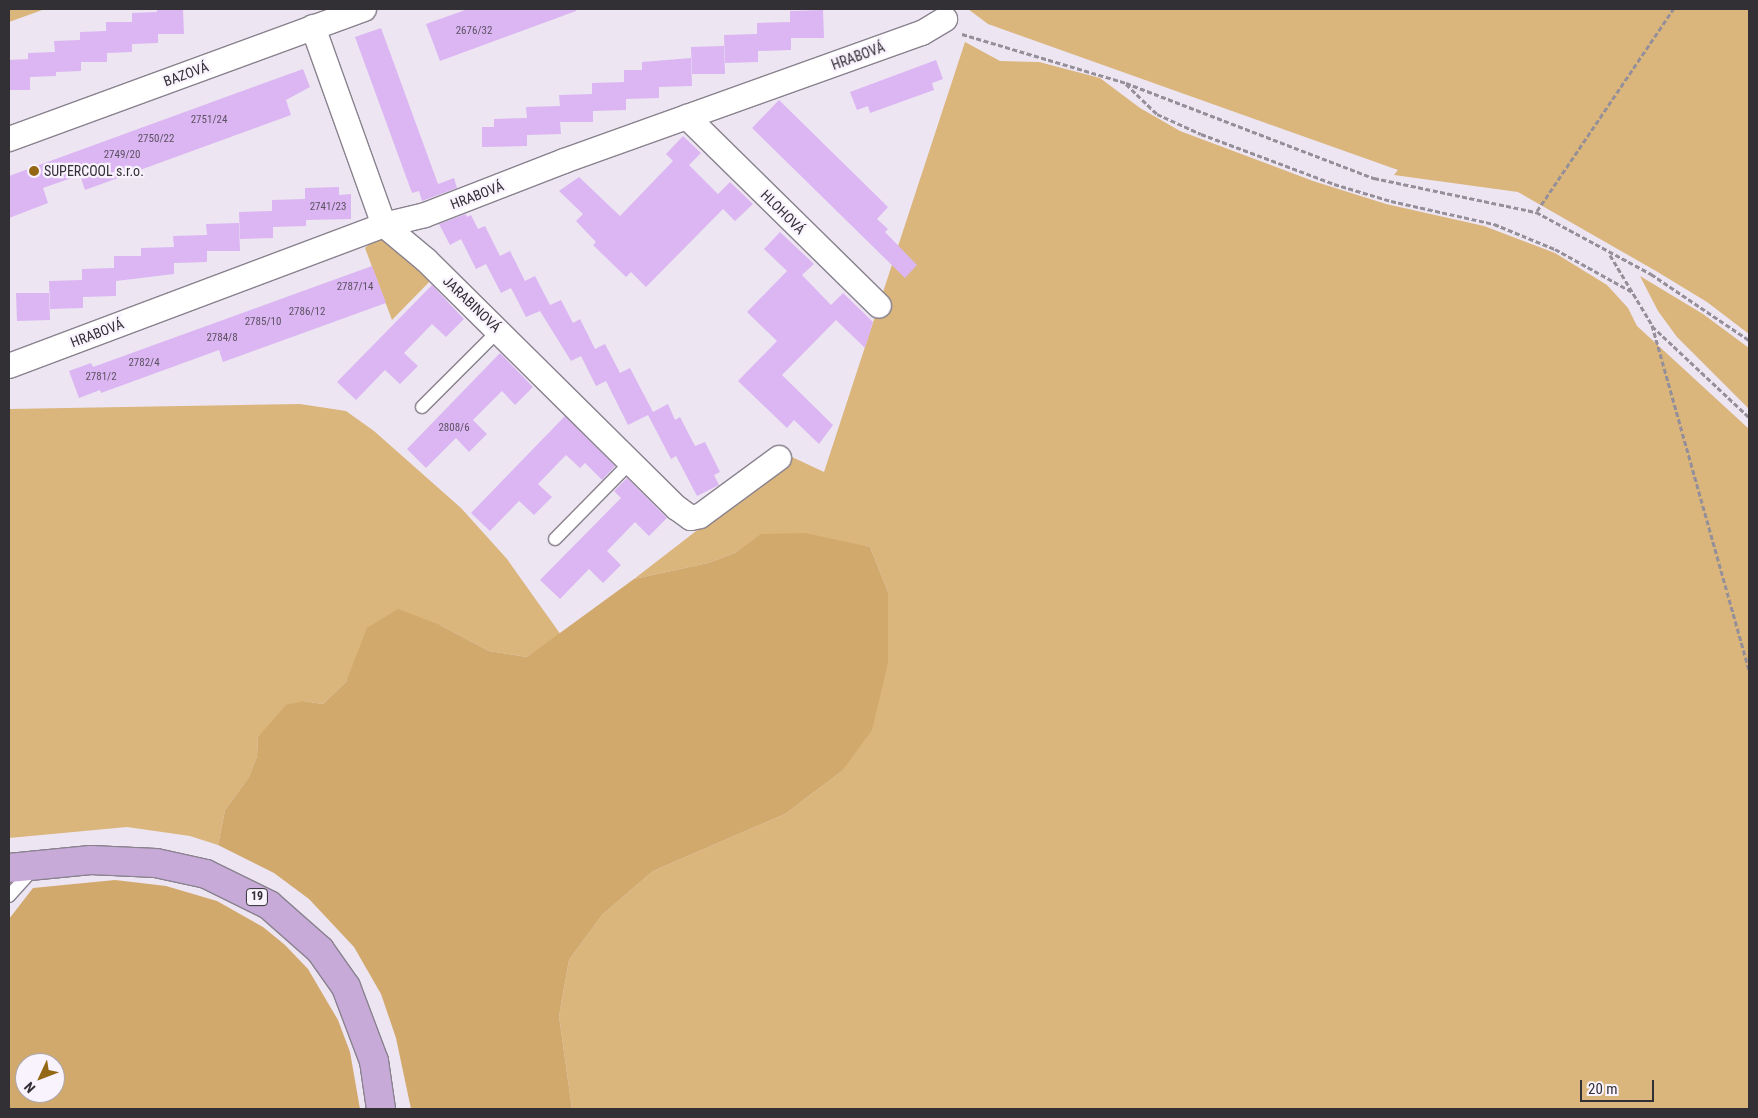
<!DOCTYPE html>
<meta charset="utf-8">
<style>
body{margin:0}
#map{position:relative;width:1758px;height:1118px;overflow:hidden;background:#ede5f2;font-family:"Roboto Condensed",sans-serif}
div>[style]{position:absolute}
[style*='--x']{left:calc(var(--x)*1px);top:calc(var(--y)*1px);width:calc(var(--w)*1px);rotate:calc(var(--a)*1deg)}
.green>*{inset:0;background:#dab57c}
.forest>*{inset:0;background:#d1a96c}
.building>*{inset:0;background:#dbb6f2}
.path>*{height:3px;margin-top:-1.5px;transform-origin:0;background:repeating-linear-gradient(90deg,#948f98 0 5px,transparent 0 7.5px)}
.roads{filter:drop-shadow(1px 0 #89828e) drop-shadow(-1px 0 #89828e) drop-shadow(0 1px #89828e) drop-shadow(0 -1px #89828e)}
.lane>*{height:12px;margin:-6px;padding:0 6px;transform-origin:6px;border-radius:6px;background:#fff}
.street>*{height:24px;margin:-12px;padding:0 12px;transform-origin:12px;border-radius:12px;background:#fff}
.primary>*{height:28px;margin:-14px;padding:0 14px;transform-origin:14px;border-radius:14px;background:#c7aad7}
.dots>*{width:14px;height:14px;translate:-50% -50%;box-sizing:border-box;border:2px solid #f9f3fd;border-radius:50%}
span{translate:-50% -50%;white-space:nowrap;text-align:center;line-height:1.15;-webkit-text-stroke:4.5px #f9f3fd;paint-order:stroke}
.number-label{font-size:11px;color:#5d5264}
.number-label span{-webkit-text-stroke-width:0}
.shield-label span{padding:1px 4px;background:#f9f3fd;border:1px solid;border-radius:4px;-webkit-text-stroke-width:0}
.shield-label{font-size:12px;color:#333035;font-weight:700}
.street-label{font-size:14px;color:#333035}
.poi-label{font-size:14px;color:#333035}
.left{translate:0 -50%;text-align:left}
.frame{position:absolute;inset:0;border:10px solid #333035;pointer-events:none}
.north{position:absolute;left:15px;top:1053px;width:50px;height:50px;box-sizing:border-box;background:#f9f3fd;border:1px solid #aaa5ad;border-radius:50%;rotate:227deg;font-size:14px;font-weight:700;line-height:20px;text-align:center;color:#333035}
.north::after{content:'';display:block;margin:auto;width:18px;height:22px;background:#936713;clip-path:polygon(50% 0,100% 100%,50% 72%,0 100%)}
.scale{position:absolute;left:1580px;top:1080px;width:74px;height:22px;box-sizing:border-box;border:2px solid #333035;border-top:0;padding-left:6px;font-size:15px;line-height:18px;white-space:nowrap;color:#333035;-webkit-text-stroke:4px #f9f3fd;paint-order:stroke}
</style>
<div id="map">
<div class="green">
<div style="clip-path:polygon(9px 9px,45px 9px,9px 22px)"></div>
<div style="clip-path:polygon(968px 9px,1749px 9px,1749px 334px,1707px 302px,1656px 271px,1518px 192px,1394px 175px,1398px 170px,988px 24px)"></div>
<div style="clip-path:polygon(965px 42px,1000px 61px,1039px 62px,1100px 78px,1140px 108px,1180px 131px,1313px 181px,1386px 204px,1484px 226px,1555px 253px,1607px 285px,1628px 308px,1637px 326px,1749px 429px,1749px 1109px,572px 1109px,559px 1016px,569px 960px,602px 915px,653px 871px,785px 814px,842px 771px,888px 663px,888px 592px,870px 547px,762px 534px,735px 553px,708px 563px,634px 579px,792px 457px,824px 472px)"></div>
<div style="clip-path:polygon(386px 239px,433px 278px,392px 320px,365px 248px,373px 241px)"></div>
<div style="clip-path:polygon(1640px 276px,1703px 314px,1749px 348px,1749px 409px,1677px 337px,1658px 311px)"></div>
<div style="clip-path:polygon(300px 404px,346px 411px,374px 431px,461px 508px,507px 559px,561px 635px,527px 657px,489px 651px,440px 625px,357px 658px,346px 682px,323px 704px,303px 701px,258px 737px,257px 756px,249px 777px,225px 810px,218px 845px,190px 836px,127px 827px,9px 838px,9px 409px)"></div>
</div>
<div class="forest">
<div style="clip-path:polygon(805px 533px,870px 547px,888px 592px,888px 663px,872px 730px,842px 771px,785px 814px,653px 871px,602px 915px,569px 960px,559px 1016px,572px 1109px,411px 1109px,396px 1038px,381px 994px,354px 947px,309px 899px,274px 873px,218px 845px,225px 810px,249px 777px,257px 756px,258px 737px,286px 705px,303px 701px,323px 704px,346px 682px,367px 628px,398px 609px,440px 625px,489px 651px,527px 657px,634px 579px,708px 563px,735px 553px,761px 534px)"></div>
<div style="clip-path:polygon(evenodd,115px 880px,166px 886px,217px 901px,263px 927px,285px 945px,308px 969px,338px 1020px,350px 1052px,360px 1109px,9px 1109px,9px 919px,33px 888px,115px 880px,25px 1063px,55px 1063px,55px 1093px,25px 1093px,25px 1063px)"></div>
</div>
<div class="building">
<div style="clip-path:polygon(157px 9px,183px 9px,184px 34px,158px 34px,158px 43px,132px 44px,132px 52px,107px 53px,107px 62px,81px 62px,81px 71px,56px 72px,56px 76px,30px 77px,30px 90px,9px 90px,9px 60px,28px 59px,28px 53px,55px 52px,54px 41px,80px 40px,80px 32px,106px 31px,106px 22px,132px 22px,132px 13px,157px 12px)"></div>
<div style="clip-path:polygon(468px 9px,576px 9px,576px 11px,440px 61px,426px 24px)"></div>
<div style="clip-path:polygon(823px 10px,824px 38px,791px 38px,791px 50px,758px 51px,758px 62px,725px 63px,724px 35px,757px 34px,757px 23px,790px 22px,790px 11px)"></div>
<div style="clip-path:polygon(381px 28px,438px 184px,454px 178px,457px 188px,422px 201px,419px 191px,412px 193px,355px 37px)"></div>
<div style="clip-path:polygon(724px 46px,725px 74px,692px 74px,691px 47px)"></div>
<div style="clip-path:polygon(691px 58px,692px 86px,659px 87px,659px 98px,626px 99px,626px 110px,593px 111px,593px 122px,560px 122px,561px 134px,527px 135px,527px 146px,482px 147px,482px 127px,494px 127px,494px 119px,527px 118px,526px 107px,560px 106px,559px 95px,592px 94px,592px 83px,624px 82px,624px 70px,642px 70px,642px 62px)"></div>
<div style="clip-path:polygon(936px 60px,943px 79px,932px 83px,934px 90px,870px 113px,868px 106px,857px 110px,850px 92px)"></div>
<div style="clip-path:polygon(303px 69px,310px 87px,286px 100px,291px 115px,85px 190px,80px 175px,43px 188px,48px 203px,9px 218px,9px 176px)"></div>
<div style="clip-path:polygon(779px 100px,888px 207px,877px 219px,888px 229px,885px 232px,917px 265px,905px 278px,752px 128px)"></div>
<div style="clip-path:polygon(683px 136px,701px 153px,689px 165px,718px 194px,730px 182px,753px 204px,735px 221px,723px 209px,646px 287px,631px 272px,626px 277px,593px 245px,596px 242px,576px 221px,583px 214px,559px 191px,579px 177px,620px 216px,673px 161px,666px 154px)"></div>
<div style="clip-path:polygon(339px 187px,339px 195px,351px 194px,351px 219px,306px 220px,306px 226px,273px 227px,273px 238px,240px 239px,239px 212px,272px 211px,272px 200px,305px 199px,305px 188px)"></div>
<div style="clip-path:polygon(466px 214px,467px 217px,471px 215px,478px 229px,485px 226px,500px 256px,510px 251px,525px 281px,535px 276px,550px 305px,561px 300px,573px 323px,580px 319px,595px 349px,605px 344px,620px 373px,630px 368px,653px 412px,668px 404px,675px 420px,680px 417px,695px 446px,705px 442px,720px 472px,714px 475px,719px 485px,697px 496px,676px 456px,671px 459px,648px 415px,628px 425px,606px 381px,596px 386px,581px 356px,571px 361px,540px 311px,526px 317px,511px 288px,501px 293px,486px 264px,476px 269px,461px 239px,450px 245px,439px 224px)"></div>
<div style="clip-path:polygon(239px 223px,240px 251px,207px 251px,207px 262px,174px 263px,174px 274px,116px 281px,116px 296px,83px 297px,83px 308px,50px 309px,49px 281px,82px 280px,82px 269px,114px 268px,114px 256px,141px 256px,141px 248px,174px 247px,173px 236px,207px 235px,206px 224px)"></div>
<div style="clip-path:polygon(780px 232px,814px 264px,802px 275px,831px 305px,843px 293px,873px 322px,865px 348px,836px 320px,782px 375px,833px 425px,819px 444px,794px 420px,787px 428px,738px 381px,777px 341px,747px 312px,787px 271px,764px 249px)"></div>
<div style="clip-path:polygon(372px 266px,386px 303px,223px 362px,219px 350px,101px 393px,100px 390px,79px 398px,69px 371px,91px 363px,93px 367px)"></div>
<div style="clip-path:polygon(432px 285px,464px 319px,446px 337px,432px 324px,404px 353px,418px 366px,400px 384px,385px 370px,356px 400px,337px 382px)"></div>
<div style="clip-path:polygon(16px 293px,49px 293px,50px 320px,17px 321px)"></div>
<div style="clip-path:polygon(500px 353px,533px 387px,515px 405px,502px 391px,473px 420px,487px 434px,469px 452px,456px 438px,426px 468px,407px 449px)"></div>
<div style="clip-path:polygon(565px 416px,615px 466px,602px 480px,585px 463px,580px 468px,566px 455px,538px 484px,552px 497px,534px 515px,519px 501px,490px 531px,471px 513px)"></div>
<div style="clip-path:polygon(627px 478px,667px 518px,649px 536px,635px 522px,607px 551px,621px 565px,603px 583px,589px 569px,560px 599px,540px 580px,621px 498px,614px 491px)"></div>
</div>
<div class="path">
<div style="--x:962;--y:34;--w:171;--a:16.6"></div>
<div style="--x:1126;--y:83;--w:266;--a:21"></div>
<div style="--x:1374;--y:178;--w:166;--a:11.9"></div>
<div style="--x:1536;--y:212;--w:131;--a:28.3"></div>
<div style="--x:1651;--y:274;--w:118;--a:34"></div>
<div style="--x:1126;--y:84;--w:43;--a:44.1"></div>
<div style="--x:1157;--y:114;--w:48;--a:24.4"></div>
<div style="--x:1201;--y:134;--w:142;--a:20.6"></div>
<div style="--x:1334;--y:184;--w:59;--a:16.6"></div>
<div style="--x:1391;--y:201;--w:106;--a:12.6"></div>
<div style="--x:1494;--y:224;--w:66;--a:22.3"></div>
<div style="--x:1555;--y:249;--w:90;--a:29.1"></div>
<div style="--x:1537;--y:211;--w:244;--a:-56"></div>
<div style="--x:1610;--y:255;--w:82;--a:59"></div>
<div style="--x:1652;--y:325;--w:358;--a:74.3"></div>
<div style="--x:1652;--y:326;--w:133;--a:43.2"></div>
</div>
<div class="roads">
<div class="lane">
<div style="--x:422;--y:407;--w:109;--a:-45"></div>
<div style="--x:555;--y:539;--w:108;--a:-45.4"></div>
<div style="--x:9;--y:896;--w:38;--a:-48"></div>
</div>
<div class="street">
<div style="--x:313;--y:27;--w:210;--a:70.3"></div>
<div style="--x:384;--y:225;--w:55;--a:39.8"></div>
<div style="--x:426;--y:260;--w:353;--a:44.7"></div>
<div style="--x:677;--y:508;--w:17;--a:36"></div>
<div style="--x:691;--y:518;--w:9;--a:-13"></div>
<div style="--x:700;--y:516;--w:98;--a:-36.3"></div>
<div style="--x:687;--y:117;--w:269;--a:44.5"></div>
<div style="--x:9;--y:139;--w:378;--a:-20.1"></div>
<div style="--x:9;--y:366;--w:401;--a:-20.6"></div>
<div style="--x:384;--y:225;--w:42;--a:-13.7"></div>
<div style="--x:425;--y:215;--w:149;--a:-21.2"></div>
<div style="--x:564;--y:161;--w:380;--a:-19.7"></div>
<div style="--x:922;--y:33;--w:27;--a:-31"></div>
</div>
<div class="primary">
<div style="--x:9;--y:868;--w:82;--a:-5.6"></div>
<div style="--x:91;--y:860;--w:65;--a:2.6"></div>
<div style="--x:156;--y:863;--w:51;--a:12.4"></div>
<div style="--x:206;--y:874;--w:70;--a:26.2"></div>
<div style="--x:269;--y:905;--w:68;--a:41.4"></div>
<div style="--x:320;--y:950;--w:45;--a:54.9"></div>
<div style="--x:346;--y:987;--w:79;--a:69.3"></div>
<div style="--x:374;--y:1061;--w:49;--a:81.7"></div>
</div>
</div>
<div class="dots">
<div style="left:34px;top:171px;background:#936713"></div>
</div>
<div class="number-label">
<span style="left:474px;top:31px">2676/32</span>
<span style="left:209px;top:120px">2751/24</span>
<span style="left:156px;top:139px">2750/22</span>
<span style="left:122px;top:155px">2749/20</span>
<span style="left:328px;top:207px">2741/23</span>
<span style="left:355px;top:287px">2787/14</span>
<span style="left:307px;top:312px">2786/12</span>
<span style="left:263px;top:322px">2785/10</span>
<span style="left:222px;top:338px">2784/8</span>
<span style="left:144px;top:363px">2782/4</span>
<span style="left:101px;top:377px">2781/2</span>
<span style="left:454px;top:428px">2808/6</span>
</div>
<div class="shield-label">
<span style="left:257px;top:897px">19</span>
</div>
<div class="street-label">
<span style="left:858px;top:56px;rotate:-20deg">HRABOVÁ</span>
<span style="left:186px;top:74px;rotate:-20deg">BAZOVÁ</span>
<span style="left:477px;top:195px;rotate:-21deg">HRABOVÁ</span>
<span style="left:783px;top:212px;rotate:45deg">HLOHOVÁ</span>
<span style="left:472px;top:304px;rotate:44deg">JARABINOVÁ</span>
<span style="left:97px;top:333px;rotate:-21deg">HRABOVÁ</span>
</div>
<div class="poi-label">
<span class="left" style="left:44px;top:171px">SUPERCOOL s.r.o.</span>
</div>
<div class="frame"></div>
<div class="north">N</div>
<div class="scale">20 m</div>
</div>
